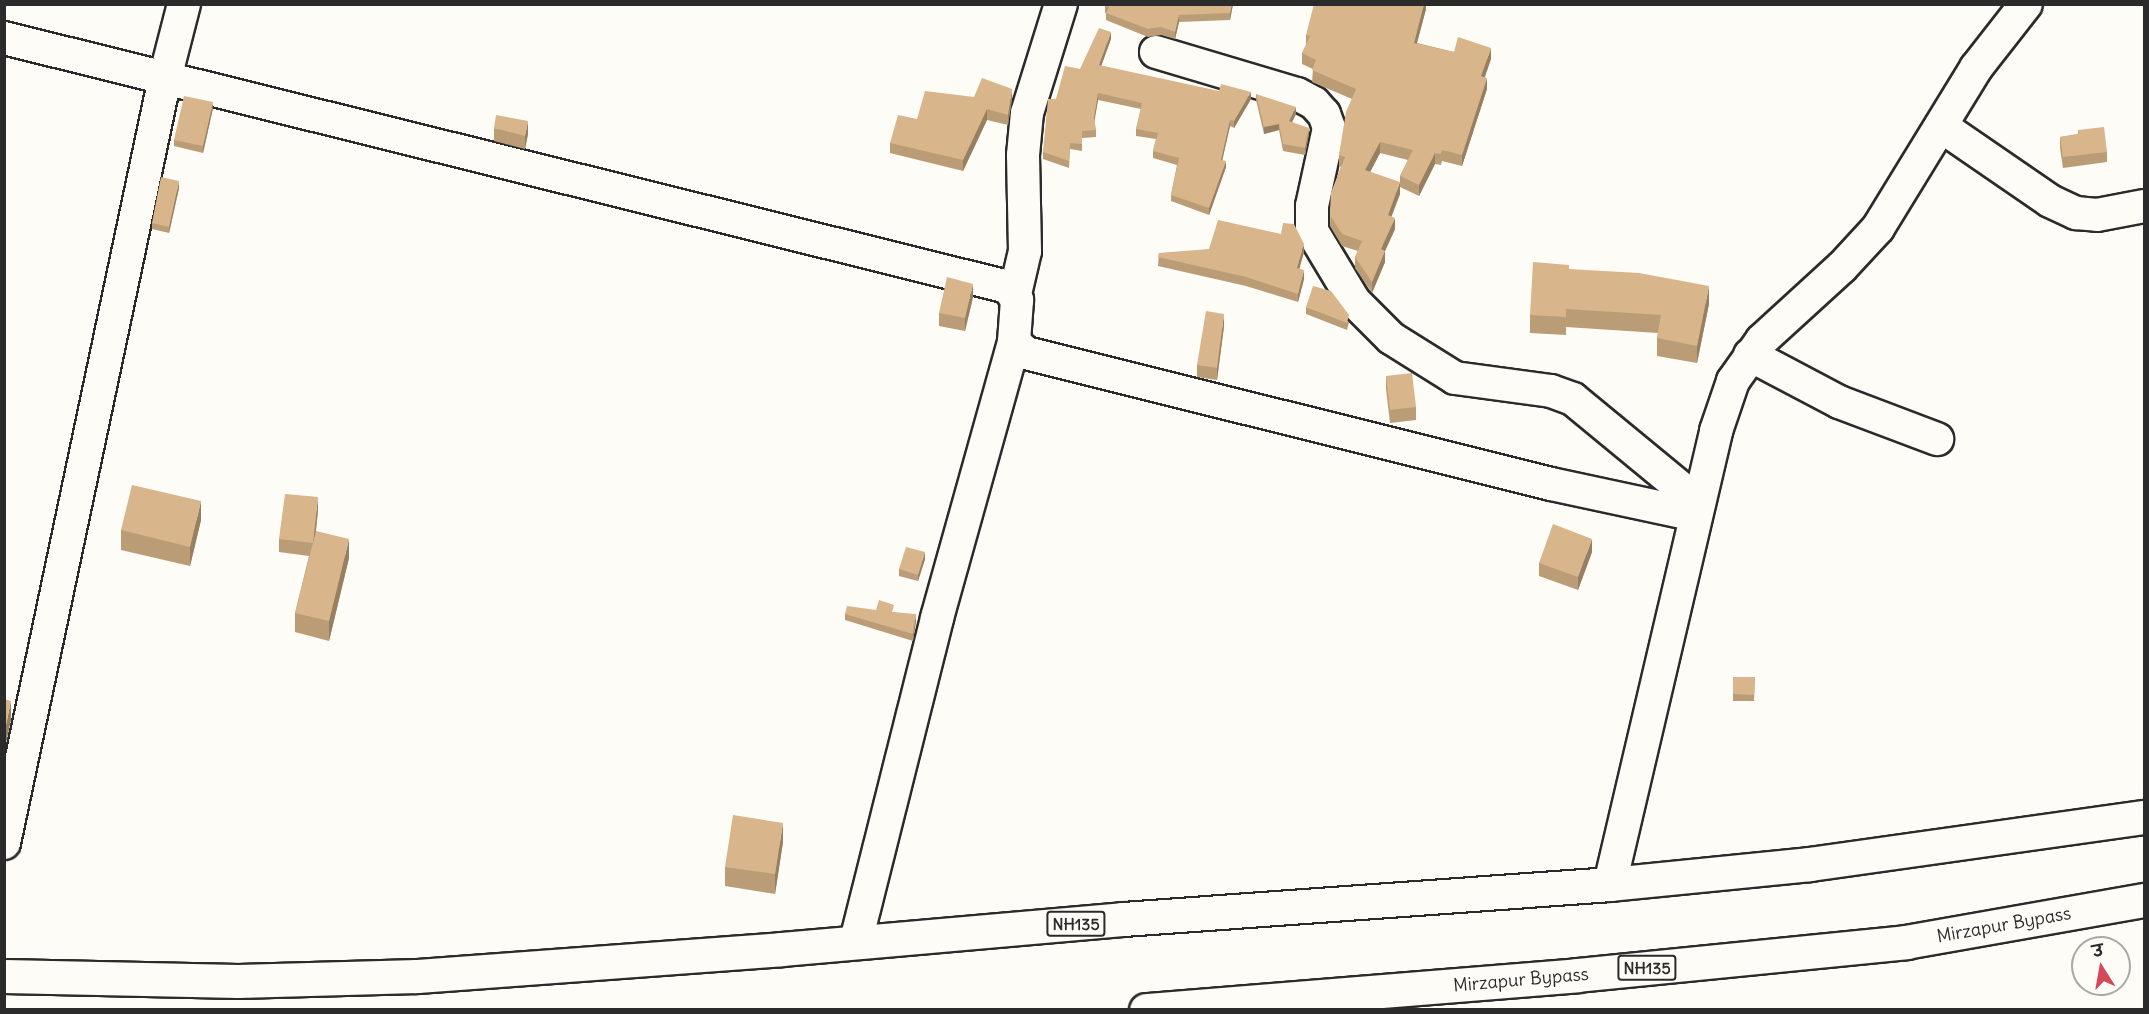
<!DOCTYPE html>
<meta charset="utf-8">
<style>
body{margin:0}
#map{position:relative;width:2149px;height:1014px;overflow:hidden;background:#fdfcf7;font-family:Delius,"Playpen Sans Deva",sans-serif}
div>[style]{position:absolute}
[style*='--x']{left:calc(var(--x)*1px);top:calc(var(--y)*1px);width:calc(var(--w)*1px);rotate:calc(var(--a)*1deg)}
.roads{filter:drop-shadow(2px 0 #2b2b2b) drop-shadow(-2px 0 #2b2b2b) drop-shadow(0 2px #2b2b2b) drop-shadow(0 -2px #2b2b2b)}
.minor>*{height:32px;margin:-16px;padding:0 16px;transform-origin:16px;border-radius:16px;background:#fdfcf7}
.highway>*{height:33px;margin:-16.5px;padding:0 16.5px;transform-origin:16.5px;border-radius:16.5px;background:#fdfcf7}
.wall>*{inset:0;background:#ba9c77}
.shaded-wall>*{inset:0;background:#977f61}
.building>*{inset:0;background:#d8b58a}
span{translate:-50% -50%;white-space:nowrap;text-align:center;line-height:1.15;-webkit-text-stroke:5px #fdfcf7;paint-order:stroke}
.shield-label span{padding:2px 4px;background:#fdfcf7;border:2px solid;border-radius:4px;-webkit-text-stroke-width:0}
.shield-label{font-size:16px;color:#2b2b2b;font-weight:700}
.street-label{font-size:18px;color:#2b2b2b}
.frame{position:absolute;inset:0;border:6px solid #2b2b2b;pointer-events:none}
.north{position:absolute;left:2071px;top:936px;width:60px;height:60px;box-sizing:border-box;background:#fdfcf7;border:2px solid #a9a8a5;border-radius:50%;rotate:349deg;font-size:16px;font-weight:700;line-height:24px;text-align:center;color:#2b2b2b}
.north::after{content:'';display:block;margin:auto;width:21px;height:27px;background:#d1495b;clip-path:polygon(50% 0,100% 100%,50% 72%,0 100%)}
</style>
<div id="map">
<div class="roads">
<div class="minor">
<div style="--x:4;--y:38;--w:1034;--a:13.93"></div>
<div style="--x:1008;--y:287;--w:16;--a:55"></div>
<div style="--x:1017;--y:300;--w:42;--a:94.1"></div>
<div style="--x:1014;--y:342;--w:16;--a:43"></div>
<div style="--x:1026;--y:353;--w:541;--a:14.01"></div>
<div style="--x:1551;--y:484;--w:148;--a:12.1"></div>
<div style="--x:1156;--y:52;--w:147;--a:16.6"></div>
<div style="--x:1297;--y:94;--w:19;--a:28"></div>
<div style="--x:1314;--y:103;--w:15;--a:48"></div>
<div style="--x:1324;--y:114;--w:15;--a:70"></div>
<div style="--x:1329;--y:128;--w:80;--a:102.3"></div>
<div style="--x:1312;--y:206;--w:25;--a:90"></div>
<div style="--x:1312;--y:231;--w:82;--a:59"></div>
<div style="--x:1354;--y:301;--w:52;--a:45"></div>
<div style="--x:1391;--y:338;--w:75;--a:32"></div>
<div style="--x:1455;--y:378;--w:97;--a:7.7"></div>
<div style="--x:1551;--y:391;--w:23;--a:20"></div>
<div style="--x:1573;--y:399;--w:163;--a:39.5"></div>
<div style="--x:1941;--y:126;--w:132;--a:34.5"></div>
<div style="--x:2050;--y:201;--w:29;--a:25"></div>
<div style="--x:2076;--y:213;--w:21;--a:5"></div>
<div style="--x:2097;--y:215;--w:48;--a:-10.8"></div>
<div style="--x:1015;--y:294;--w:44;--a:-76.9"></div>
<div style="--x:1025;--y:251;--w:96;--a:-91.2"></div>
<div style="--x:1023;--y:155;--w:42;--a:-84.6"></div>
<div style="--x:1027;--y:113;--w:114;--a:-72.7"></div>
<div style="--x:1750;--y:355;--w:101;--a:27.8"></div>
<div style="--x:1839;--y:402;--w:105;--a:20.7"></div>
<div style="--x:4;--y:843;--w:782;--a:-78.12"></div>
<div style="--x:165;--y:78;--w:76;--a:-75.6"></div>
<div style="--x:1610;--y:884;--w:465;--a:-76.8"></div>
<div style="--x:1716;--y:431;--w:53;--a:-71.2"></div>
<div style="--x:1733;--y:381;--w:50;--a:-54.7"></div>
<div style="--x:1762;--y:340;--w:108;--a:-42.4"></div>
<div style="--x:1842;--y:267;--w:53;--a:-47.3"></div>
<div style="--x:1878;--y:228;--w:188;--a:-58.5"></div>
<div style="--x:1976;--y:68;--w:81;--a:-52"></div>
<div style="--x:858;--y:933;--w:325;--a:-75.9"></div>
<div style="--x:937;--y:618;--w:287;--a:-74.4"></div>
</div>
<div class="highway">
<div style="--x:4;--y:976;--w:234;--a:1.2"></div>
<div style="--x:238;--y:981;--w:179;--a:-1.6"></div>
<div style="--x:417;--y:976;--w:365;--a:-4.2"></div>
<div style="--x:781;--y:949;--w:343;--a:-5"></div>
<div style="--x:1123;--y:919;--w:488;--a:-4.1"></div>
<div style="--x:1610;--y:884;--w:200;--a:-5.7"></div>
<div style="--x:1809;--y:864;--w:338;--a:-8"></div>
<div style="--x:1146;--y:1010;--w:432;--a:-4.6"></div>
<div style="--x:1577;--y:975;--w:331;--a:-5.7"></div>
<div style="--x:1906;--y:942;--w:242;--a:-10"></div>
</div>
</div>
<div class="wall">
<div style="clip-path:polygon(1105px 4px,1233px 4px,1230px 20px,1179px 22px,1175px 39px,1161px 35px,1148px 37px,1106px 20px,1106px 13px,1105px 13px)"></div>
<div style="clip-path:polygon(1426px 4px,1426px 9px,1417px 43px,1454px 52px,1491px 59px,1485px 77px,1487px 89px,1462px 166px,1442px 161px,1441px 165px,1435px 164px,1419px 196px,1400px 187px,1400px 176px,1408px 160px,1380px 153px,1370px 172px,1400px 194px,1391px 216px,1395px 229px,1385px 251px,1385px 262px,1372px 293px,1355px 268px,1355px 257px,1358px 251px,1342px 246px,1330px 226px,1331px 193px,1341px 167px,1339px 166px,1339px 155px,1352px 99px,1312px 82px,1313px 69px,1302px 64px,1302px 53px,1306px 45px,1306px 35px)"></div>
<div style="clip-path:polygon(1111px 39px,1101px 66px,1251px 99px,1234px 128px,1230px 126px,1222px 160px,1226px 167px,1209px 215px,1171px 201px,1171px 195px,1177px 165px,1153px 158px,1153px 151px,1156px 139px,1136px 136px,1136px 129px,1141px 109px,1098px 100px,1094px 121px,1096px 130px,1096px 137px,1082px 138px,1082px 151px,1070px 149px,1069px 168px,1043px 159px,1043px 152px,1056px 99px,1080px 69px)"></div>
<div style="clip-path:polygon(1256px 94px,1296px 114px,1292px 122px,1309px 134px,1305px 155px,1283px 151px,1279px 130px,1264px 134px,1256px 100px)"></div>
<div style="clip-path:polygon(974px 97px,1012px 99px,1008px 125px,987px 120px,963px 171px,890px 153px,890px 143px,917px 119px)"></div>
<div style="clip-path:polygon(213px 108px,203px 153px,174px 146px,174px 140px)"></div>
<div style="clip-path:polygon(494px 128px,528px 134px,525px 149px,494px 141px)"></div>
<div style="clip-path:polygon(2078px 130px,2107px 152px,2107px 162px,2063px 168px,2060px 148px,2060px 137px,2078px 134px)"></div>
<div style="clip-path:polygon(179px 188px,169px 233px,152px 229px,152px 223px)"></div>
<div style="clip-path:polygon(1304px 252px,1299px 269px,1304px 279px,1298px 302px,1246px 286px,1158px 266px,1159px 253px)"></div>
<div style="clip-path:polygon(1569px 269px,1709px 304px,1697px 363px,1657px 356px,1657px 338px,1658px 333px,1566px 327px,1566px 335px,1530px 333px,1530px 315px)"></div>
<div style="clip-path:polygon(973px 297px,965px 331px,939px 326px,939px 313px)"></div>
<div style="clip-path:polygon(1306px 307px,1349px 322px,1347px 330px,1306px 314px)"></div>
<div style="clip-path:polygon(1224px 326px,1217px 380px,1197px 377px,1197px 365px)"></div>
<div style="clip-path:polygon(1386px 376px,1416px 407px,1416px 420px,1390px 423px,1386px 389px)"></div>
<div style="clip-path:polygon(318px 510px,316px 531px,349px 558px,329px 641px,295px 632px,295px 613px,309px 556px,279px 552px,279px 539px)"></div>
<div style="clip-path:polygon(201px 520px,190px 566px,121px 550px,121px 530px)"></div>
<div style="clip-path:polygon(1592px 552px,1578px 590px,1539px 576px,1539px 563px)"></div>
<div style="clip-path:polygon(925px 559px,918px 581px,899px 576px,899px 569px)"></div>
<div style="clip-path:polygon(894px 612px,916px 621px,913px 641px,845px 620px,845px 614px)"></div>
<div style="clip-path:polygon(1733px 677px,1755px 677px,1754px 701px,1733px 701px)"></div>
<div style="clip-path:polygon(783px 842px,775px 894px,725px 886px,725px 867px)"></div>
</div>
<div class="shaded-wall">
<div style="clip-path:polygon(1232px 4px,1233px 4px,1230px 20px,1230px 13px)"></div>
<div style="clip-path:polygon(1424px 4px,1426px 4px,1426px 9px,1414px 54px,1414px 43px)"></div>
<div style="clip-path:polygon(1179px 15px,1179px 22px,1175px 39px,1175px 32px)"></div>
<div style="clip-path:polygon(1111px 32px,1111px 39px,1099px 72px,1099px 65px)"></div>
<div style="clip-path:polygon(1491px 48px,1491px 59px,1481px 87px,1481px 76px)"></div>
<div style="clip-path:polygon(1487px 78px,1487px 89px,1462px 166px,1462px 155px)"></div>
<div style="clip-path:polygon(1012px 89px,1012px 99px,1008px 125px,1008px 115px)"></div>
<div style="clip-path:polygon(1251px 92px,1251px 99px,1234px 128px,1234px 121px)"></div>
<div style="clip-path:polygon(1098px 93px,1098px 100px,1094px 124px,1094px 118px)"></div>
<div style="clip-path:polygon(213px 102px,213px 108px,203px 153px,203px 146px)"></div>
<div style="clip-path:polygon(1296px 107px,1296px 114px,1289px 128px,1289px 121px)"></div>
<div style="clip-path:polygon(987px 109px,987px 120px,963px 171px,963px 160px)"></div>
<div style="clip-path:polygon(1230px 120px,1230px 126px,1221px 166px,1221px 160px)"></div>
<div style="clip-path:polygon(528px 121px,528px 134px,525px 149px,525px 136px)"></div>
<div style="clip-path:polygon(1279px 124px,1279px 130px,1264px 134px,1264px 127px)"></div>
<div style="clip-path:polygon(1309px 128px,1309px 134px,1305px 155px,1305px 148px)"></div>
<div style="clip-path:polygon(1380px 142px,1380px 153px,1365px 182px,1365px 170px)"></div>
<div style="clip-path:polygon(1435px 153px,1435px 164px,1419px 196px,1419px 185px)"></div>
<div style="clip-path:polygon(1226px 161px,1226px 167px,1209px 215px,1209px 208px)"></div>
<div style="clip-path:polygon(179px 181px,179px 188px,169px 233px,169px 227px)"></div>
<div style="clip-path:polygon(1400px 182px,1400px 194px,1388px 226px,1388px 215px)"></div>
<div style="clip-path:polygon(1395px 218px,1395px 229px,1381px 260px,1381px 249px)"></div>
<div style="clip-path:polygon(1304px 244px,1304px 252px,1297px 277px,1297px 268px)"></div>
<div style="clip-path:polygon(1385px 251px,1385px 262px,1372px 293px,1372px 282px)"></div>
<div style="clip-path:polygon(1304px 270px,1304px 279px,1298px 302px,1298px 294px)"></div>
<div style="clip-path:polygon(973px 284px,973px 297px,965px 331px,965px 318px)"></div>
<div style="clip-path:polygon(1709px 286px,1709px 304px,1697px 363px,1697px 346px)"></div>
<div style="clip-path:polygon(1224px 314px,1224px 326px,1217px 380px,1217px 368px)"></div>
<div style="clip-path:polygon(318px 497px,318px 510px,313px 556px,313px 543px)"></div>
<div style="clip-path:polygon(201px 501px,201px 520px,190px 566px,190px 547px)"></div>
<div style="clip-path:polygon(349px 539px,349px 558px,329px 641px,329px 621px)"></div>
<div style="clip-path:polygon(1592px 539px,1592px 552px,1578px 590px,1578px 577px)"></div>
<div style="clip-path:polygon(925px 552px,925px 559px,918px 581px,918px 575px)"></div>
<div style="clip-path:polygon(916px 614px,916px 621px,913px 641px,913px 634px)"></div>
<div style="clip-path:polygon(11px 701px,11px 720px,4px 753px,4px 734px)"></div>
<div style="clip-path:polygon(783px 823px,783px 842px,775px 894px,775px 874px)"></div>
</div>
<div class="building">
<div style="clip-path:polygon(1105px 4px,1232px 4px,1230px 13px,1179px 15px,1175px 32px,1161px 27px,1148px 29px,1106px 13px,1109px 7px,1105px 6px)"></div>
<div style="clip-path:polygon(1314px 4px,1424px 4px,1414px 43px,1454px 52px,1458px 37px,1491px 48px,1481px 76px,1487px 78px,1462px 155px,1442px 150px,1441px 154px,1435px 153px,1419px 185px,1400px 176px,1413px 150px,1380px 142px,1365px 170px,1400px 182px,1388px 215px,1395px 218px,1381px 249px,1385px 251px,1372px 282px,1355px 257px,1362px 241px,1342px 234px,1330px 215px,1331px 193px,1345px 157px,1339px 155px,1346px 112px,1356px 89px,1312px 70px,1316px 60px,1302px 53px,1310px 36px,1306px 35px)"></div>
<div style="clip-path:polygon(1099px 28px,1111px 32px,1099px 65px,1219px 91px,1221px 84px,1251px 92px,1234px 121px,1230px 120px,1221px 160px,1226px 161px,1209px 208px,1171px 195px,1179px 158px,1153px 151px,1158px 133px,1136px 129px,1142px 103px,1098px 93px,1094px 118px,1096px 130px,1082px 131px,1082px 144px,1070px 143px,1069px 161px,1043px 152px,1048px 99px,1056px 99px,1065px 66px,1080px 69px)"></div>
<div style="clip-path:polygon(982px 78px,1012px 89px,1008px 115px,987px 109px,963px 160px,890px 143px,898px 115px,917px 119px,925px 91px,974px 97px)"></div>
<div style="clip-path:polygon(1256px 94px,1296px 107px,1289px 121px,1309px 128px,1305px 148px,1283px 144px,1279px 124px,1264px 127px)"></div>
<div style="clip-path:polygon(184px 96px,213px 102px,203px 146px,174px 140px)"></div>
<div style="clip-path:polygon(496px 115px,528px 121px,525px 136px,494px 128px)"></div>
<div style="clip-path:polygon(2104px 127px,2107px 152px,2063px 157px,2060px 137px,2079px 134px,2078px 130px)"></div>
<div style="clip-path:polygon(161px 177px,179px 181px,169px 227px,152px 223px)"></div>
<div style="clip-path:polygon(1218px 220px,1281px 234px,1283px 223px,1294px 224px,1304px 244px,1297px 268px,1304px 270px,1298px 294px,1246px 277px,1158px 257px,1159px 253px,1209px 249px)"></div>
<div style="clip-path:polygon(1533px 262px,1569px 265px,1569px 269px,1639px 273px,1709px 286px,1697px 346px,1657px 338px,1661px 315px,1566px 309px,1566px 317px,1530px 315px)"></div>
<div style="clip-path:polygon(947px 277px,973px 284px,965px 318px,939px 313px)"></div>
<div style="clip-path:polygon(1313px 286px,1331px 291px,1349px 315px,1347px 323px,1306px 307px)"></div>
<div style="clip-path:polygon(1206px 311px,1224px 314px,1217px 368px,1197px 365px)"></div>
<div style="clip-path:polygon(1412px 373px,1416px 407px,1390px 410px,1386px 376px)"></div>
<div style="clip-path:polygon(132px 485px,201px 501px,190px 547px,121px 530px)"></div>
<div style="clip-path:polygon(285px 494px,318px 497px,313px 543px,279px 539px)"></div>
<div style="clip-path:polygon(1553px 524px,1592px 539px,1578px 577px,1539px 563px)"></div>
<div style="clip-path:polygon(316px 531px,349px 539px,329px 621px,295px 613px)"></div>
<div style="clip-path:polygon(906px 547px,925px 552px,918px 575px,899px 569px)"></div>
<div style="clip-path:polygon(879px 600px,894px 605px,892px 612px,916px 614px,913px 634px,845px 614px,847px 606px,876px 610px)"></div>
<div style="clip-path:polygon(1733px 677px,1755px 677px,1754px 695px,1733px 694px)"></div>
<div style="clip-path:polygon(4px 699px,11px 701px,4px 734px)"></div>
<div style="clip-path:polygon(733px 815px,783px 823px,775px 874px,725px 867px)"></div>
</div>
<div class="shield-label">
<span style="left:1076px;top:924px">NH135</span>
<span style="left:1647px;top:968px">NH135</span>
</div>
<div class="street-label">
<span style="left:2004px;top:925px;rotate:-10deg">Mirzapur Bypass</span>
<span style="left:1521px;top:980px;rotate:-5deg">Mirzapur Bypass</span>
</div>
<div class="frame"></div>
<div class="north">उ</div>
</div>
